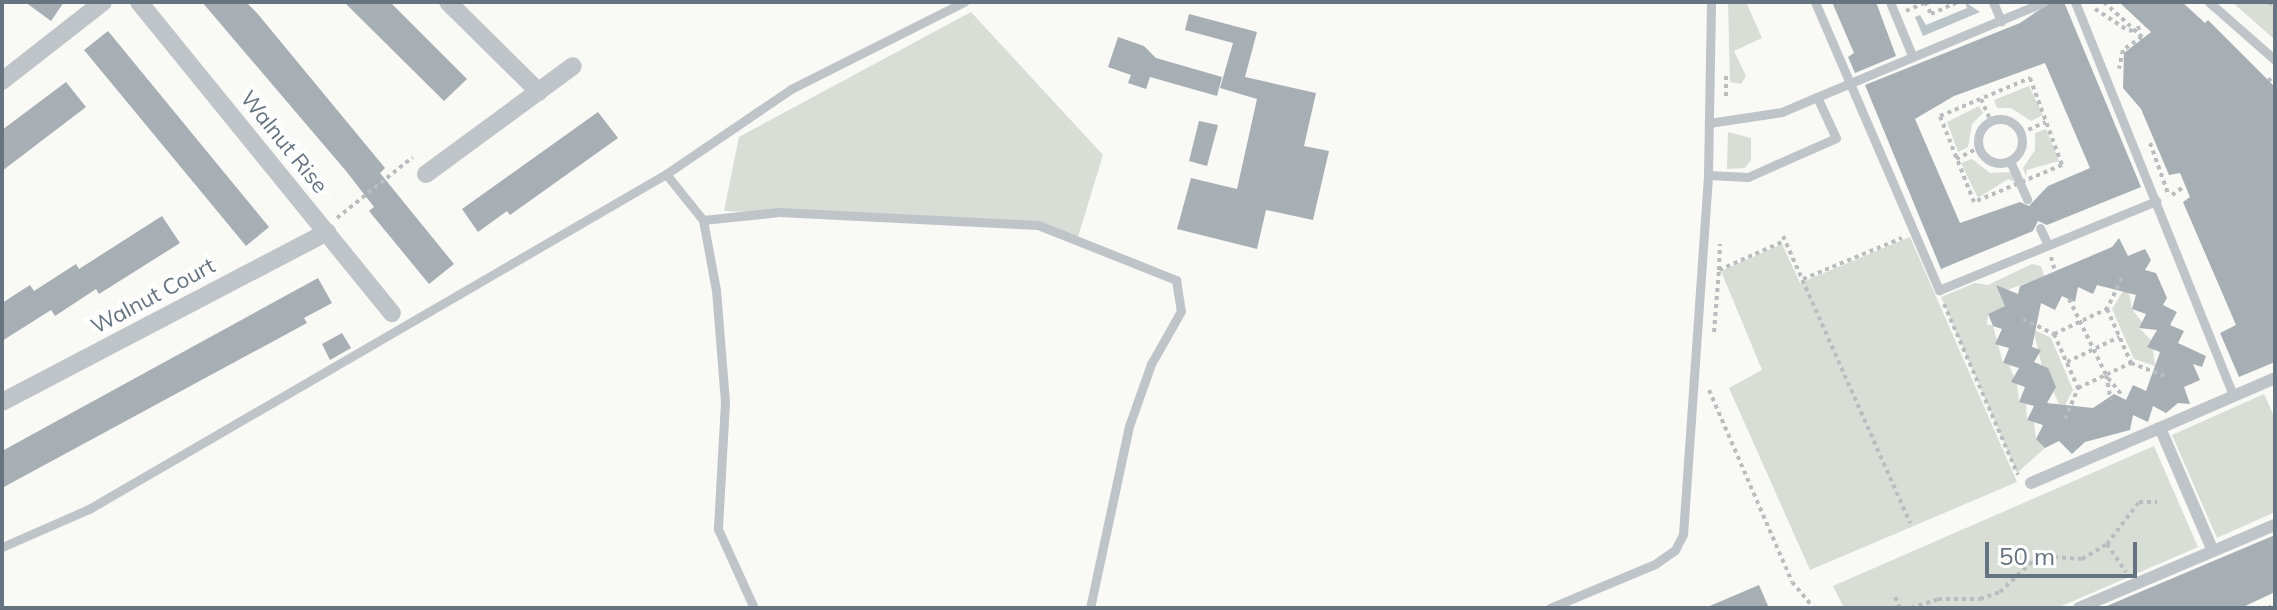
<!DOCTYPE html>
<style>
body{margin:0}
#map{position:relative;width:2277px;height:610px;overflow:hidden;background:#f9f9f6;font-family:Mulish,sans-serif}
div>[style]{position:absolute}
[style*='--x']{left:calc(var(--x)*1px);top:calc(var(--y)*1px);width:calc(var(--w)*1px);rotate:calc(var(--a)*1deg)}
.green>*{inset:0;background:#d8ddd6}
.water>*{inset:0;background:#bac4c9}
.building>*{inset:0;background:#a7afb5}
.path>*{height:4px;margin-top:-2px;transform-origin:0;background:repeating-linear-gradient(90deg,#babdc0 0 4px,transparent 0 8px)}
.service>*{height:9px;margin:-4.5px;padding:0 4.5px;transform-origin:4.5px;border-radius:4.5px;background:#bfc4c8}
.service>.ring{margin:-4.5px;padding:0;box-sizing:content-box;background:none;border:9px solid #bfc4c8;border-radius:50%}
.pedestrian>*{height:12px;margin:-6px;padding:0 6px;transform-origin:6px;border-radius:6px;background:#bfc4c8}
.minor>*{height:18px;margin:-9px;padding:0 9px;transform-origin:9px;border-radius:9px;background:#bfc4c8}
span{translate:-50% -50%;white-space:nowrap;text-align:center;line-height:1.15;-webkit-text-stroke:8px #fff;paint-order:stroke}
.street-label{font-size:22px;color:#657480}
.frame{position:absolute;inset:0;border:4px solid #657480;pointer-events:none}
.scale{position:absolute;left:1985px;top:542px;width:152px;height:36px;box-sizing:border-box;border:4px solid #657480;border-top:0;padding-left:10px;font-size:24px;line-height:28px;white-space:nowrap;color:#657480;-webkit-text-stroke:6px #fff;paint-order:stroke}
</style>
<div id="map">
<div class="green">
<div style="clip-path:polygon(1728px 2px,1746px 2px,1762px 38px,1734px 51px,1746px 76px,1741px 84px,1730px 82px)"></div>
<div style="clip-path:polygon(2232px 2px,2275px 2px,2275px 40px)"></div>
<div style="clip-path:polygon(971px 12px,1103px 155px,1078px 237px,1034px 225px,724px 211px,739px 137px)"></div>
<div style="clip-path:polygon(2029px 86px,2043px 115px,2031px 121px,2011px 108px,1997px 108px,1994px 100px)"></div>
<div style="clip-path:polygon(1979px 106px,1983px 113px,1972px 124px,1968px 147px,1958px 152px,1947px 122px)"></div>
<div style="clip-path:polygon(2046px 129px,2059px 161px,2027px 170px,2026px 177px,2023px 168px,2035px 150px,2035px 133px)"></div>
<div style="clip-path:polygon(1728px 132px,1751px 138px,1751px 160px,1745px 168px,1727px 169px)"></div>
<div style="clip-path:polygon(1972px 159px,1990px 173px,2011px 172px,2014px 182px,2008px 179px,1978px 198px,1961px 163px)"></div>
<div style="clip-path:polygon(1910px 237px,2017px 482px,1810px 570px,1729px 388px,1762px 370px,1721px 271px,1782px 244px,1800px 283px)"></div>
<div style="clip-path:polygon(2032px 264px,2041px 266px,2044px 276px,2002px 292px,2005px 306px,1988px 314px,1987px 324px,1993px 326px,2003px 363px,2009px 365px,2017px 384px,2019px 401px,2026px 404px,2027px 420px,2034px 422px,2036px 438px,2045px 448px,2017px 473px,1941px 297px,1975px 283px,1988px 285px)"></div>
<div style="clip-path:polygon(2123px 291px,2129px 293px,2132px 309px,2142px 322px,2139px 328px,2151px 340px,2147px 347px,2153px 349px,2155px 366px,2134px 359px,2112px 309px)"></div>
<div style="clip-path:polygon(2033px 329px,2051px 338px,2073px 390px,2065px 405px,2059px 404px,2042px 366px)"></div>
<div style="clip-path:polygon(2264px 394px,2275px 418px,2275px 512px,2217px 538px,2172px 435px)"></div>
<div style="clip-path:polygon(2154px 446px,2198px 547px,2057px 608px,1844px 608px,1833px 586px)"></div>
</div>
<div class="water">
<div style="clip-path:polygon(1965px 2px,1980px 12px,1923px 36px,1915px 17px,1920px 15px,1926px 25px,1967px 8px)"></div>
</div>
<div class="building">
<div style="clip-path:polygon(25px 2px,64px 2px,51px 21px)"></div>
<div style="clip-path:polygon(202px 2px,246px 2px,257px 13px,385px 168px,380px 173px,454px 264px,429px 284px,369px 211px,374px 207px,346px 171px)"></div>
<div style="clip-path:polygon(344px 2px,390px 2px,467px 79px,444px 101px)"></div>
<div style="clip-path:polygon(1832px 2px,1876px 2px,1896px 56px,1855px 73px,1848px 57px,1854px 53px)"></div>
<div style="clip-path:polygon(evenodd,2051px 2px,2064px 2px,2141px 187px,2047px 225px,2038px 221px,2033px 231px,1941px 269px,1865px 85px,2020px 23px,2051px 2px,2045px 63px,2090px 168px,2048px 186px,2029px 206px,2020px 202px,1960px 223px,1915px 119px,1954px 96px,2045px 63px)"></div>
<div style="clip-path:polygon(2119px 2px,2182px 2px,2205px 23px,2208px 20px,2275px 87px,2275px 362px,2239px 377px,2220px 333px,2236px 325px,2183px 202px,2190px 197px,2180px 173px,2169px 175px,2141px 109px,2123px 88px,2124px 53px,2151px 32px)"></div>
<div style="clip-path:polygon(1189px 14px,1257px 32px,1245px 77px,1316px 93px,1304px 146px,1329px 151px,1313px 220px,1266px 210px,1257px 249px,1177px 229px,1191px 178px,1237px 189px,1257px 99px,1220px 88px,1233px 43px,1185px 30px)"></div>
<div style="clip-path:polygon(108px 31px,269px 227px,246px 246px,84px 50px)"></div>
<div style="clip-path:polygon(1118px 37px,1144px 46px,1156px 58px,1222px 77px,1217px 96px,1150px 77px,1146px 89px,1128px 83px,1131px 75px,1108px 67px)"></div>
<div style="clip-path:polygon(66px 82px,86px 107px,2px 171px,2px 130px)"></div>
<div style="clip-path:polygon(598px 112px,618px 138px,510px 215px,507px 211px,478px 232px,462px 209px)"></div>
<div style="clip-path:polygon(1199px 121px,1218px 125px,1207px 166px,1189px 161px)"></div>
<div style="clip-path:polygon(162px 216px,180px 243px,99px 294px,96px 289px,55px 316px,51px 310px,2px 341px,2px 303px,30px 285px,34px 291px,76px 264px,79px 269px)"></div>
<div style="clip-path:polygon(evenodd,2119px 238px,2128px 256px,2145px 249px,2151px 260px,2145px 270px,2156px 273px,2167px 298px,2163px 305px,2177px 312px,2170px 325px,2184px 331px,2178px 343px,2206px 356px,2202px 367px,2193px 364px,2200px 380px,2184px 387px,2190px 404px,2178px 403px,2166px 413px,2153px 406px,2148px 422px,2133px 415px,2130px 430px,2085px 442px,2072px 454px,2059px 441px,2045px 448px,2036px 439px,2043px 425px,2027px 420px,2034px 406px,2019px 402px,2025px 387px,2011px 382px,2019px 368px,2003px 363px,2009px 348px,1995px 344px,2002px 329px,1993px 326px,1988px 314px,2005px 306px,1996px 285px,2018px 294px,2020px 286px,2112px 247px,2119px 238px,2097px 285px,2136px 295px,2132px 309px,2146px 314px,2139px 328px,2157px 330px,2147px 347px,2160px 352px,2146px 391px,2133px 385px,2126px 400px,2114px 394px,2093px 408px,2047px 403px,2056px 387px,2048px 368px,2034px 362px,2041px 350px,2032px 347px,2041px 303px,2055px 310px,2062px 296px,2075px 302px,2078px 287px,2093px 294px,2097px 285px)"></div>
<div style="clip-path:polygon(318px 278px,332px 303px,304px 318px,307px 323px,2px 488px,2px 451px)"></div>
<div style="clip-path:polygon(342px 333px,351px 348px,330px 360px,322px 344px)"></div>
<div style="clip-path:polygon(2275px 535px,2275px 592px,2241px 608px,2102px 608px)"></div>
<div style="clip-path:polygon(1759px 585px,1769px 608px,1705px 608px)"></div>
</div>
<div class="path">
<div style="--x:1925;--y:2;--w:13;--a:63"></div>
<div style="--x:1931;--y:14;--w:30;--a:-24"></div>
<div style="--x:2104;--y:2;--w:52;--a:42.6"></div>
<div style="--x:2142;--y:37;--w:23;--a:146"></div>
<div style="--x:2123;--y:50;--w:19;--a:102"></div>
<div style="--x:2269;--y:2;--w:8;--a:40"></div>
<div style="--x:2095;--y:9;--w:40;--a:32.9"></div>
<div style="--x:2129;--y:31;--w:16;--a:-18"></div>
<div style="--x:1906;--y:11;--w:22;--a:-24"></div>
<div style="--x:2030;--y:78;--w:93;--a:69.8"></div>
<div style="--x:2062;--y:165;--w:95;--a:157.2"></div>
<div style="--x:1974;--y:202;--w:92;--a:-111.6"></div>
<div style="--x:1940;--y:116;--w:98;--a:-22.9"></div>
<div style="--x:2268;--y:81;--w:6;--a:-39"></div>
<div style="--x:1726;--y:96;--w:20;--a:-90"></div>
<div style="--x:1981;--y:99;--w:24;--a:66"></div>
<div style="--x:2021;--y:133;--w:27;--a:-24"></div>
<div style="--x:2150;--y:143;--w:56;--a:70.3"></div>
<div style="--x:1956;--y:159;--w:25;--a:-26"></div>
<div style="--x:2172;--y:195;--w:16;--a:-35"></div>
<div style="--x:337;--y:218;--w:97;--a:-38.8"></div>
<div style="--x:1783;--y:236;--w:314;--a:66.1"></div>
<div style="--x:2051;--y:257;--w:15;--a:74"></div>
<div style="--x:1719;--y:270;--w:26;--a:-88"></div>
<div style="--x:2122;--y:278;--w:34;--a:116"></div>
<div style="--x:2107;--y:309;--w:59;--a:66"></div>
<div style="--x:1803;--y:279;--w:107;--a:-22.5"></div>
<div style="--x:2069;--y:299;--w:85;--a:64"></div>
<div style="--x:2106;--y:375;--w:25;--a:79"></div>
<div style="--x:1944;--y:304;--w:186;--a:66.6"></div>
<div style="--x:2023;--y:319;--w:34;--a:26"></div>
<div style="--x:2054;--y:334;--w:59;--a:-25.3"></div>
<div style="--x:1714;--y:332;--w:62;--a:-85.4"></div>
<div style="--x:1719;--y:270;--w:71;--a:-24"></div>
<div style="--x:2054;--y:334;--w:59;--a:66"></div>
<div style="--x:2067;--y:362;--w:58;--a:-25.7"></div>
<div style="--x:2108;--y:378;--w:22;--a:51"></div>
<div style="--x:1709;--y:390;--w:209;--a:66.6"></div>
<div style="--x:1792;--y:582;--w:34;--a:50"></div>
<div style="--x:2065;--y:419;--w:34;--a:-67"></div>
<div style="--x:2078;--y:388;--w:59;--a:-25.3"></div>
<div style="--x:2131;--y:363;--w:36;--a:21"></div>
<div style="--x:2107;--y:544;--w:53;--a:-52.7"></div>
<div style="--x:2139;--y:502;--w:18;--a:0"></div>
<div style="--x:1895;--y:597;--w:12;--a:66"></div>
<div style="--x:1911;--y:608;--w:28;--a:-18"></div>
<div style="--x:1938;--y:599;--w:42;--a:0"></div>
<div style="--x:1980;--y:599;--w:21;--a:-19"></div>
<div style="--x:2000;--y:592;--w:52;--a:-43.5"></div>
<div style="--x:2038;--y:556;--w:44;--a:3.9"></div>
<div style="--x:2082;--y:559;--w:29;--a:-31"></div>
<div style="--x:2107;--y:544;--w:34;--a:56"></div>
<div style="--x:2268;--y:608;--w:8;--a:-23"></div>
</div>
<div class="service">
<div style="--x:1815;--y:2;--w:314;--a:66.7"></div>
<div style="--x:1939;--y:290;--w:235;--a:-22.3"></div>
<div style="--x:1890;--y:2;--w:57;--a:67.5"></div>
<div style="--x:1993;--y:2;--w:21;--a:67"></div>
<div style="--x:2075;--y:2;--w:424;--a:68.1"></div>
<div style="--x:2209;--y:2;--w:88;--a:41.3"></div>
<div style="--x:1817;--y:97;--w:246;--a:-22.7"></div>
<div class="ring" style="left:1978px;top:119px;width:35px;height:35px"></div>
<div style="--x:2010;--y:161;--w:42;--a:65.9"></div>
<div style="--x:666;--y:174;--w:151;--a:-34.2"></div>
<div style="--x:791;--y:89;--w:194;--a:-26.7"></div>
<div style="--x:1708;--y:175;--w:40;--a:2.9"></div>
<div style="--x:1748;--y:177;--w:96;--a:-23.9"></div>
<div style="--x:1836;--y:138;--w:45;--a:-114.9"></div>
<div style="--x:1817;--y:97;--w:38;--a:157"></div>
<div style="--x:1782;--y:112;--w:74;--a:171.4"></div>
<div style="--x:703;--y:220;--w:71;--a:79.5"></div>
<div style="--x:716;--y:290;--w:112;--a:85.4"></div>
<div style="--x:725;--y:402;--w:127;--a:93.2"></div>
<div style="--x:718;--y:529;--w:87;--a:65.5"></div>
<div style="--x:2040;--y:228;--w:17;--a:65"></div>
<div style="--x:2;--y:547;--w:95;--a:-23.6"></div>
<div style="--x:89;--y:509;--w:667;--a:-30.14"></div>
<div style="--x:666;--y:174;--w:59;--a:51.2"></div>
<div style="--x:703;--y:220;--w:76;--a:-6"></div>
<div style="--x:779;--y:212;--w:259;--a:2.9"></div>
<div style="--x:1038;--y:225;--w:149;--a:21.7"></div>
<div style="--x:1176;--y:280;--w:31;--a:81"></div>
<div style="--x:1181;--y:311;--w:61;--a:119.5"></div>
<div style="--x:1151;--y:364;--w:66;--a:109.5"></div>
<div style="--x:1129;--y:426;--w:186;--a:102.1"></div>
<div style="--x:1550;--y:608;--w:114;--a:-22.7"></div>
<div style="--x:1655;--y:564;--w:24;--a:-35"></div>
<div style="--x:1675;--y:550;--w:18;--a:-63"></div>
<div style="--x:1683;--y:534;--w:360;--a:-86"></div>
<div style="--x:1708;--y:175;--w:173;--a:-89"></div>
</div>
<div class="pedestrian">
<div style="--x:2031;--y:483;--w:140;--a:-23.1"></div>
<div style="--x:2213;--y:551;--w:134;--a:-113.3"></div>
<div style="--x:2160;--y:428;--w:125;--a:-23.5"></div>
<div style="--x:2079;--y:608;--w:213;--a:-23"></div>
</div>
<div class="minor">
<div style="--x:139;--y:2;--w:401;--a:50.9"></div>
<div style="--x:448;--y:2;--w:128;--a:44.7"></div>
<div style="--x:2;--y:81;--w:128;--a:-38"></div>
<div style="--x:426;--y:174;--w:182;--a:-36.3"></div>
<div style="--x:2;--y:402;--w:367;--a:-27.6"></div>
</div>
<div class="street-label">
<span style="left:284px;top:142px;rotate:51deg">Walnut Rise</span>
<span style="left:153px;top:296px;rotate:-28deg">Walnut Court</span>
</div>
<div class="frame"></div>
<div class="scale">50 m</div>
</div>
